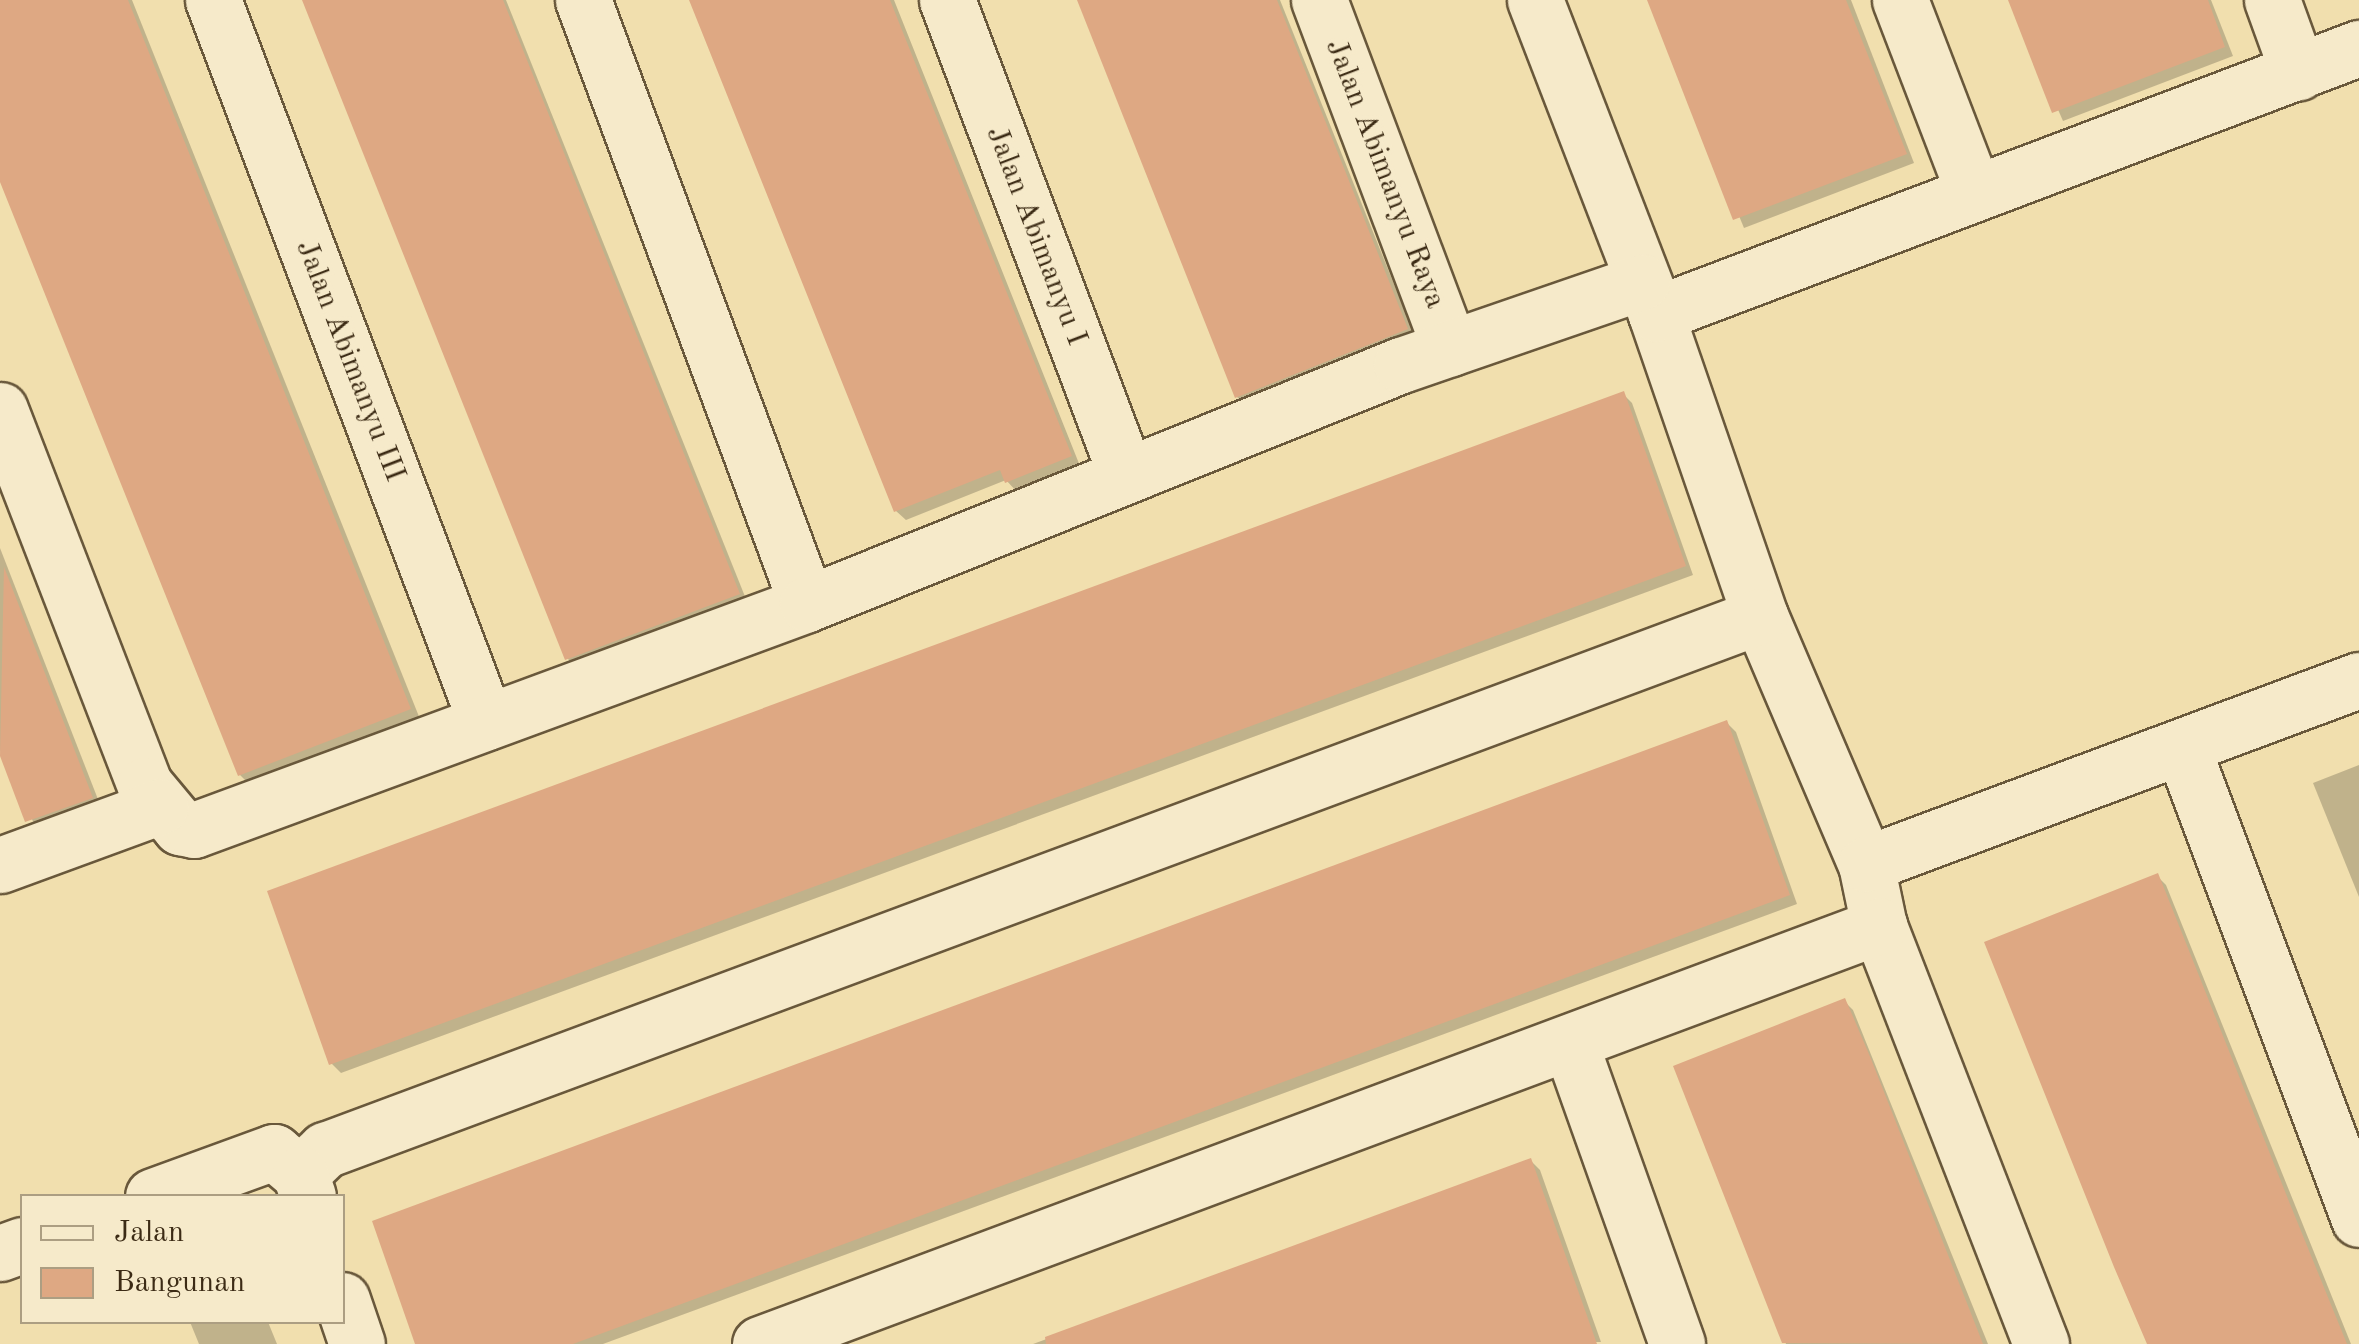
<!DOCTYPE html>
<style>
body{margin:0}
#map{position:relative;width:2359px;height:1344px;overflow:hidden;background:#f1dfae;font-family:"Old Standard TT",serif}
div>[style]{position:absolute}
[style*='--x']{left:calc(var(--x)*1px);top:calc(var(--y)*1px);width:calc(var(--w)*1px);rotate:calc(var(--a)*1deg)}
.shadow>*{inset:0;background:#0003}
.building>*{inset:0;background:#dea883}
.roads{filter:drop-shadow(2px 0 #69583b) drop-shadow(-2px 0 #69583b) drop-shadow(0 2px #69583b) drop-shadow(0 -2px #69583b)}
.minor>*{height:55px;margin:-27.5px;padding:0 27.5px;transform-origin:27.5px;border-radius:27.5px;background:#f6eaca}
span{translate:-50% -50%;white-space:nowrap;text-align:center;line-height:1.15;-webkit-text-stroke:8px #f6eaca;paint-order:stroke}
.street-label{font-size:30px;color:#3c2b15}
.legend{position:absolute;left:20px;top:1194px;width:325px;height:130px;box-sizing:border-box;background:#f6eaca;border:2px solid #ac9e82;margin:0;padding:12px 18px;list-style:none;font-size:30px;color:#3c2b15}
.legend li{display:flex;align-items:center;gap:20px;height:50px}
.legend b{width:50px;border:2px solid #ac9e82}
</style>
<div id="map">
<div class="shadow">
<div style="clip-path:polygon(0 0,132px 0,420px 719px,250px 785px,240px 775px,0 170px)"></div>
<div style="clip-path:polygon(303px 0,506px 0,748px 604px,577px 668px,567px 658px)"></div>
<div style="clip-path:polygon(692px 0,894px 0,1080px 466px,1017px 492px,1006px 480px,906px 520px,896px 511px)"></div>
<div style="clip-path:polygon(1079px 0,1280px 0,1416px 339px,1246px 406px,1237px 397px)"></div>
<div style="clip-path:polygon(1650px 0,1851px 0,1914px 163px,1744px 228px)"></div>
<div style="clip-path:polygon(2010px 0,2211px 0,2233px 56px,2063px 121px)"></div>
<div style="clip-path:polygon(1623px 394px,1632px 403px,1693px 575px,341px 1073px,332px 1064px,271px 892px)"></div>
<div style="clip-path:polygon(0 548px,101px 807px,37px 830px,0 750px)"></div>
<div style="clip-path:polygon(1727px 723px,1736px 732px,1797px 904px,603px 1344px,418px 1344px)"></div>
<div style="clip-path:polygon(2359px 765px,2359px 897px,2313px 783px)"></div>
<div style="clip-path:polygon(2157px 876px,2166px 885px,2351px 1344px,2148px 1344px)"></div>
<div style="clip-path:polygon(1844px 1001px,1853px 1010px,1988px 1344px,1786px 1344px,1676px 1067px)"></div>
<div style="clip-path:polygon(1531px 1161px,1540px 1170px,1601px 1342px,1033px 1344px)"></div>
<div style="clip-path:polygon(190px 1322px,268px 1322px,277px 1344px,199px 1344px)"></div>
</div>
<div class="building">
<div style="clip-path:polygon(0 0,128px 0,411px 709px,238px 776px,0 182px)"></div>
<div style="clip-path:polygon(302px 0,503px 0,740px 594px,565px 660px)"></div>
<div style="clip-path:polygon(689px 0,890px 0,1072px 456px,1005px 483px,1000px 470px,894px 512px)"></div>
<div style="clip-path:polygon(1077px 0,1277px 0,1408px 329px,1235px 398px)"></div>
<div style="clip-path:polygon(1647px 0,1846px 0,1907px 154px,1733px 220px)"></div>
<div style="clip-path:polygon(2008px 0,2208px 0,2225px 47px,2052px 113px)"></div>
<div style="clip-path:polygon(1624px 391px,1686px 566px,329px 1065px,267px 891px)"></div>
<div style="clip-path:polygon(4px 567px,93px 798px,25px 822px,0 756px)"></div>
<div style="clip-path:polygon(1727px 720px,1790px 895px,573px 1344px,415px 1344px,372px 1221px)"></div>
<div style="clip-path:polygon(2158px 873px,2290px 1204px,2347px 1344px,2147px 1344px,2114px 1267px,1984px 942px)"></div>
<div style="clip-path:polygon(1845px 998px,1871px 1059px,1983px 1344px,1782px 1343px,1673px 1066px)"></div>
<div style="clip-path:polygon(1531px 1158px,1597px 1344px,1046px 1344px,1045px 1337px)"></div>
</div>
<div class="roads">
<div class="minor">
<div style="--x:213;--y:0;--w:772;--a:69.29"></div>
<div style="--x:583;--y:0;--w:644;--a:69.65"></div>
<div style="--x:947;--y:0;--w:504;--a:69.34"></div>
<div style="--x:1319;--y:0;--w:372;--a:69.4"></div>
<div style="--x:1535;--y:0;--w:337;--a:68.9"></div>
<div style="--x:1656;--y:314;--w:319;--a:71"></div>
<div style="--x:1760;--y:616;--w:270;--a:66.9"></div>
<div style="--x:1866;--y:864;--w:63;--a:78.2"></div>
<div style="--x:1879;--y:926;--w:448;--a:68.8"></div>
<div style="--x:1900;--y:0;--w:207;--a:69"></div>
<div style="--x:2272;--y:0;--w:77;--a:70.1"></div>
<div style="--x:1656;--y:314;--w:752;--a:-20.73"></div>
<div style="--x:0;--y:410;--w:402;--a:68.9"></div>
<div style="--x:145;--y:785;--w:55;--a:50.2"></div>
<div style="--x:180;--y:827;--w:14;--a:12"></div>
<div style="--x:194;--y:830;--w:653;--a:-20.24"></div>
<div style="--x:807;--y:604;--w:640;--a:-21.92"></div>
<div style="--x:1401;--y:365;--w:255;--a:-19"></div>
<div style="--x:2182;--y:747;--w:504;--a:69.44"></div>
<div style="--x:1866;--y:864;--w:526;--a:-20.47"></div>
<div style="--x:0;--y:865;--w:171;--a:-20.1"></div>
<div style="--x:1570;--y:1043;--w:319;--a:70.4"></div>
<div style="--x:300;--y:1174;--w:35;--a:-44"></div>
<div style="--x:325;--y:1150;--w:1531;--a:-20.41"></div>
<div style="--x:153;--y:1196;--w:129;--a:-20"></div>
<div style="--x:274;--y:1152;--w:34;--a:40"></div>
<div style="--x:300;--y:1174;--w:23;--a:70"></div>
<div style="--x:0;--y:1253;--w:23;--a:-20"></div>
<div style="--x:342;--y:1300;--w:46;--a:71.2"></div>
<div style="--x:760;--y:1344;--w:1195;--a:-20.48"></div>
</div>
</div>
<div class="street-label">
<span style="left:1385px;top:174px;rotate:69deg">Jalan Abimanyu Raya</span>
<span style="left:1036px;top:236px;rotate:69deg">Jalan Abimanyu I</span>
<span style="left:350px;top:361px;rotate:69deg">Jalan Abimanyu III</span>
</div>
<ul class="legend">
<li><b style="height:12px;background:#f6eaca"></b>Jalan</li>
<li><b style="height:28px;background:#dea883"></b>Bangunan</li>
</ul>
</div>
